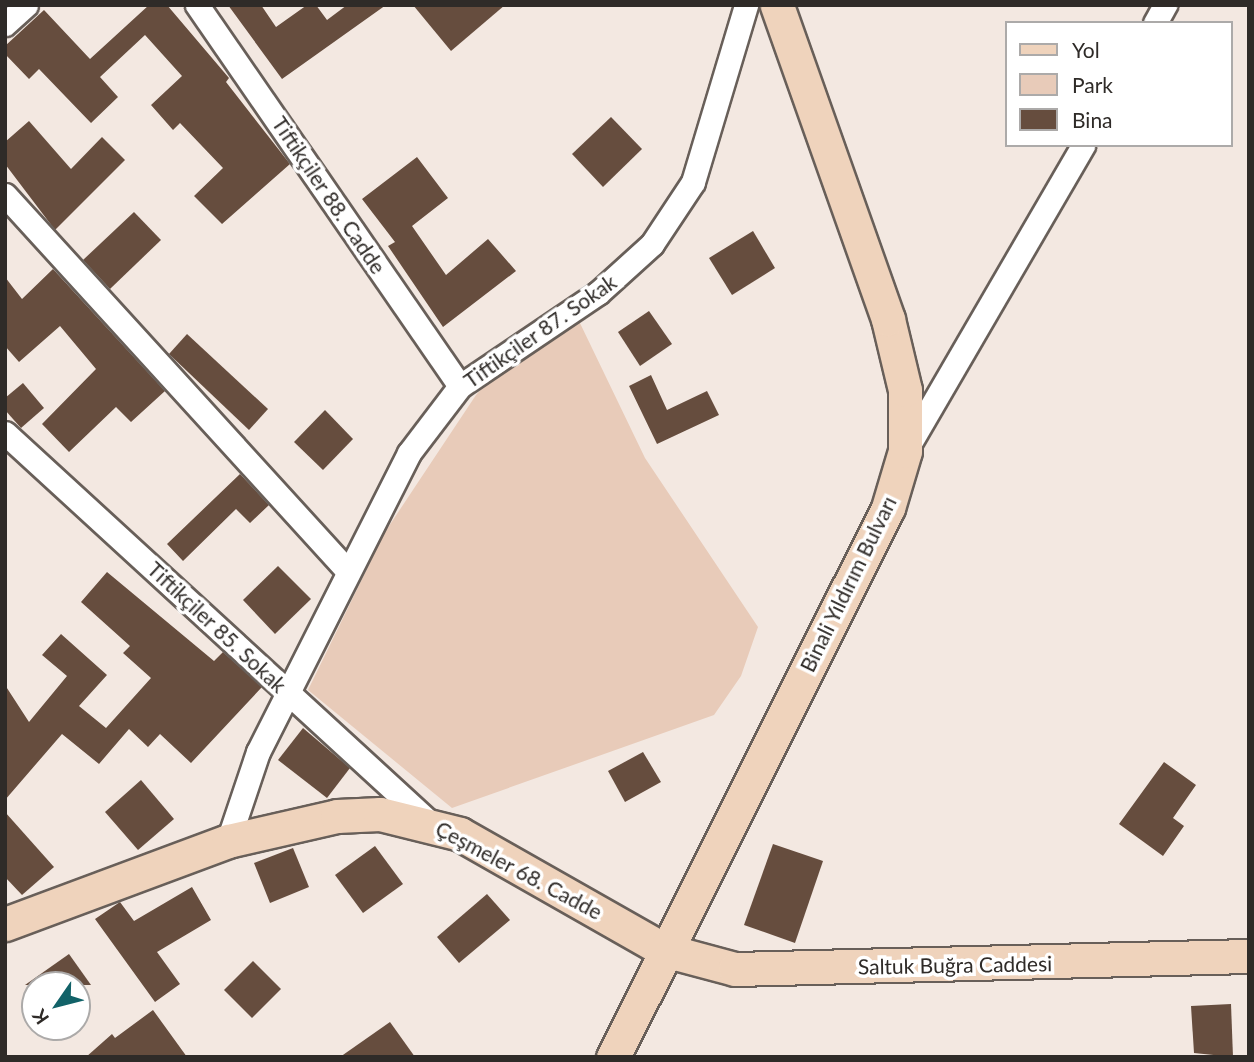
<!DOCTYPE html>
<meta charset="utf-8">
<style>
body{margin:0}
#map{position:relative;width:1254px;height:1062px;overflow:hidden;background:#f3e8e1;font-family:Lato,sans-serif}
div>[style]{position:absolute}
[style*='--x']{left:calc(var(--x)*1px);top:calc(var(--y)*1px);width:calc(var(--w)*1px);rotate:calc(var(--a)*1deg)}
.green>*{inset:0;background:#e8cbb9}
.building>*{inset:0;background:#664d3e}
.roads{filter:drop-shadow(2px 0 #685f59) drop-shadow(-2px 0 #685f59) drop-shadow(0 2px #685f59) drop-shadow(0 -2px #685f59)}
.street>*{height:23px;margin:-11.5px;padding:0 11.5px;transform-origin:11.5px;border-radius:11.5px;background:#fff}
.secondary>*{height:33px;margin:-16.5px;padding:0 16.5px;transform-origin:16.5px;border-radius:16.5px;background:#efd3bc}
span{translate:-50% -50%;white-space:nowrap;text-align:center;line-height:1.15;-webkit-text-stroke:7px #fff;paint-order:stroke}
.street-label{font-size:21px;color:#2f2b28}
.frame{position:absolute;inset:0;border:7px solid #2f2b28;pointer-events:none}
.legend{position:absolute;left:1005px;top:21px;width:228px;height:126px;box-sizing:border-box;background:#fff;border:2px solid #acaaa9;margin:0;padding:9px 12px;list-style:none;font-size:21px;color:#2f2b28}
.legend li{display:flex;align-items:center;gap:14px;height:35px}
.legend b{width:35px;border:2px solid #acaaa9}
.north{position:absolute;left:21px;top:971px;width:70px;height:70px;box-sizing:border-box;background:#fff;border:2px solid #acaaa9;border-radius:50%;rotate:235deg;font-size:19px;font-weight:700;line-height:28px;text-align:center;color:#2f2b28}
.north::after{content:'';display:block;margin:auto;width:24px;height:32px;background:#126268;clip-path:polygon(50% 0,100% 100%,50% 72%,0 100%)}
</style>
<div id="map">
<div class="green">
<div style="clip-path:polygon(578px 319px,645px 458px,758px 627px,741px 676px,714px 715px,452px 808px,308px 690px,385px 532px,476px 395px,496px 372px)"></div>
</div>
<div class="building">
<div style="clip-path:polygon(149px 5px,167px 5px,229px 78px,226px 82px,290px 164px,222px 224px,194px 196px,223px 168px,180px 123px,173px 130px,151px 105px,182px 76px,145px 35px,100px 77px,118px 97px,91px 123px,39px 69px,29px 79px,5px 54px,5px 46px,44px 10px,90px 59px)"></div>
<div style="clip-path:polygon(228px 5px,261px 5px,276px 27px,307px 5px,316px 5px,327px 20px,347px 5px,386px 5px,282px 79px)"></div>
<div style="clip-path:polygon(413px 5px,505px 5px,451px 51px)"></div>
<div style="clip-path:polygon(611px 117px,642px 149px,603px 187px,572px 154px)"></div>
<div style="clip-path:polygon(29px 121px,71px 169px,102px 137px,125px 160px,55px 230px,5px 164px,5px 142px)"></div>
<div style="clip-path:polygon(417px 157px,448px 198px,412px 226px,446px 275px,488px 239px,516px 271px,443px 327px,388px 246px,395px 242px,362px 199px)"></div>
<div style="clip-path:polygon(134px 212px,161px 240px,110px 289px,83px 260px)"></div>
<div style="clip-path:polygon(753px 231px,775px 268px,732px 295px,709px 258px)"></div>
<div style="clip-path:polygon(53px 269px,165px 391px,131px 422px,116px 407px,69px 452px,42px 424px,96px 369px,60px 326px,19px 362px,5px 346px,5px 277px,22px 299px)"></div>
<div style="clip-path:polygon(649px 311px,672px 344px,640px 366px,618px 332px)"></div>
<div style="clip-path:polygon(187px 334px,268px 409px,249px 430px,169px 354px)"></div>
<div style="clip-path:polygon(651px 375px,667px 410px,707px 391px,719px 415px,657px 444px,629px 386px)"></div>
<div style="clip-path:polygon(23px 383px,44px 408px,21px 428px,5px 410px,5px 398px)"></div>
<div style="clip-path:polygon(325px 410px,353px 439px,323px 470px,294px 442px)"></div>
<div style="clip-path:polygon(240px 474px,269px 505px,250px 523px,236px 509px,183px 561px,167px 544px)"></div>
<div style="clip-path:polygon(278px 566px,311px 599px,275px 634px,243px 600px)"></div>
<div style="clip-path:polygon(107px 572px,214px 661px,223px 652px,262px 687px,191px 763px,160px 734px,148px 747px,129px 729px,99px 764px,62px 734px,5px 800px,5px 685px,29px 722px,67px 676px,42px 655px,61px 634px,107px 675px,79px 706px,106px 728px,151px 678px,123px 653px,130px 646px,81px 602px)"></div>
<div style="clip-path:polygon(303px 728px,350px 768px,327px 798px,278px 760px)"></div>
<div style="clip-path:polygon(643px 752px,661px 782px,625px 802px,608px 771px)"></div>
<div style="clip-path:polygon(1164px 762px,1196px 785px,1173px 818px,1184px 826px,1163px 856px,1119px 824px)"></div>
<div style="clip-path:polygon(141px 780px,174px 819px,138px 850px,105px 812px)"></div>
<div style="clip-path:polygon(5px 812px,54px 867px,22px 895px,5px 877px)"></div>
<div style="clip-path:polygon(773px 844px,823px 861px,795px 943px,744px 925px)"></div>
<div style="clip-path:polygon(375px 846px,403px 884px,363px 913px,335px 875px)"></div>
<div style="clip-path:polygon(293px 848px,309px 887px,270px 903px,254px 863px)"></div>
<div style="clip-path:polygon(192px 887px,211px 920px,157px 952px,180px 984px,155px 1002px,95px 919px,120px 902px,134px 921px)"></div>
<div style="clip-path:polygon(487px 894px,510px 920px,459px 963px,437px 937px)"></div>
<div style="clip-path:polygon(69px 954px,91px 985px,25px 985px)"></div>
<div style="clip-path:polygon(253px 961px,281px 989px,252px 1018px,224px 990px)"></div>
<div style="clip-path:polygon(1231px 1004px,1233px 1057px,1194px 1053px,1191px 1006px)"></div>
<div style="clip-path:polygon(153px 1010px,187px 1057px,86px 1057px,112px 1034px,115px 1038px)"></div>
<div style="clip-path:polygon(390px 1022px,415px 1057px,340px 1057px)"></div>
</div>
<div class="roads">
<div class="street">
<div style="--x:197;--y:5;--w:463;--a:55.4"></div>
<div style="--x:1155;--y:23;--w:21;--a:-61"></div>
<div style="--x:5;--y:24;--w:28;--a:-42"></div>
<div style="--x:5;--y:195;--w:506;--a:47.64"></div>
<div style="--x:5;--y:433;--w:575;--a:42.53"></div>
<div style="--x:907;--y:448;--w:350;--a:-59.8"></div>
<div style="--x:228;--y:841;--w:94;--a:-71.4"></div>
<div style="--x:258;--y:752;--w:335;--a:-63.2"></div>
<div style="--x:409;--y:453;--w:84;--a:-52.7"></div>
<div style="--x:460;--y:386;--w:166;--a:-34"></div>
<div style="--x:598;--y:293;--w:73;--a:-42.2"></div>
<div style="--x:652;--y:244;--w:74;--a:-56.5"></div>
<div style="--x:693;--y:182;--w:185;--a:-73.3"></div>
</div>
<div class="secondary">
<div style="--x:5;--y:924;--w:238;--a:-20.4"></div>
<div style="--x:228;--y:841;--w:112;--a:-12.9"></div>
<div style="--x:337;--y:816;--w:43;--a:-2.7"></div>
<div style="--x:380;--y:814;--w:82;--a:14"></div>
<div style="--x:460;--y:834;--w:235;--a:29.6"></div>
<div style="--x:664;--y:950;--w:73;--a:15"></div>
<div style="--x:735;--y:969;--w:514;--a:-1.45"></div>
<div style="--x:613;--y:1057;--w:614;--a:-63.39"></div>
<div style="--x:888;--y:508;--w:59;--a:-73.4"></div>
<div style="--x:905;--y:451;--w:61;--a:-90"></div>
<div style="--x:905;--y:390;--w:73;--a:-103.5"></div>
<div style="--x:888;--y:319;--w:333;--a:-109.5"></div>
</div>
</div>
<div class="street-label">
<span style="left:329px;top:195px;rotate:56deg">Tiftikçiler 88. Cadde</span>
<span style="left:540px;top:331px;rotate:-35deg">Tiftikçiler 87. Sokak</span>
<span style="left:848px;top:584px;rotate:-64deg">Binali Yıldırım Bulvarı</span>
<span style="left:217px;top:627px;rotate:43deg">Tiftikçiler 85. Sokak</span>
<span style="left:519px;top:870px;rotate:28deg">Çeşmeler 68. Cadde</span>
<span style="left:955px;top:965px;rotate:-1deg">Saltuk Buğra Caddesi</span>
</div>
<div class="frame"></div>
<ul class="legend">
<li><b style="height:9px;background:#efd3bc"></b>Yol</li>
<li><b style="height:19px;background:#e8cbb9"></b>Park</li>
<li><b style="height:19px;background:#664d3e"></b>Bina</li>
</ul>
<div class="north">K</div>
</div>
